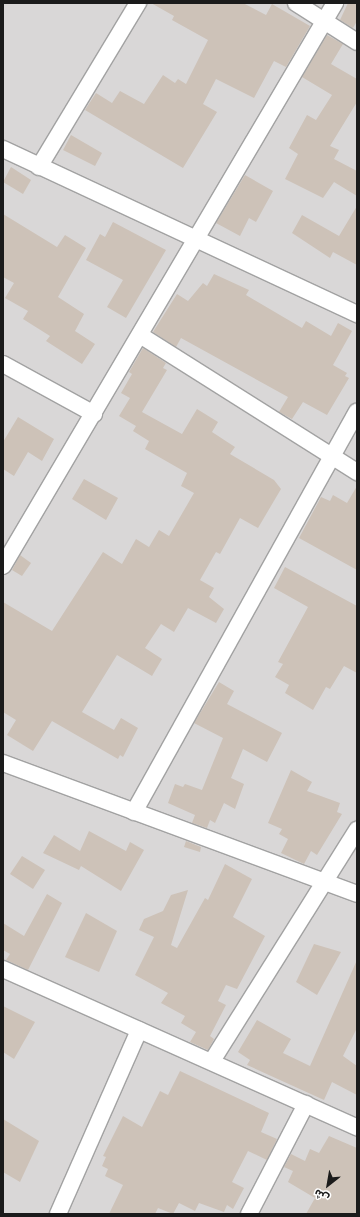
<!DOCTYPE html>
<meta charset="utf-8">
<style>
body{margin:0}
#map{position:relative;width:360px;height:1217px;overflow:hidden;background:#ede9df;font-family:"Alegreya Sans","Noto Sans Arabic",sans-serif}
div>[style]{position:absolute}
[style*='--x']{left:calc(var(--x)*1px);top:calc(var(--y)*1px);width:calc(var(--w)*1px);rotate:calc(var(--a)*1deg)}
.residential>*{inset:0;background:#d9d7d7}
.building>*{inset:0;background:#cdc2b8}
.roads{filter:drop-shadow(1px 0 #a2a2a2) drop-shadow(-1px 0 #a2a2a2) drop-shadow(0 1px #a2a2a2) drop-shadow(0 -1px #a2a2a2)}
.minor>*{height:16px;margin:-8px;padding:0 8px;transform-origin:8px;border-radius:8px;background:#fff}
span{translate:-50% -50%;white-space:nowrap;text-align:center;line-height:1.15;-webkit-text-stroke:4px #fff;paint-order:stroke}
.frame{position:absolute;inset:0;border:4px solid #1b1b1b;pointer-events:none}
.north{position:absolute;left:308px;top:1165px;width:40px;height:40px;-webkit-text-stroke:3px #fff;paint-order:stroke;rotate:211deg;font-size:11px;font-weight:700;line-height:16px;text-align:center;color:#1b1b1b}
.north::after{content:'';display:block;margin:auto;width:14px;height:18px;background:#1b1b1b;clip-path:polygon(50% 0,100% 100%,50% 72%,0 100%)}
</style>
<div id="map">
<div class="residential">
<div style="clip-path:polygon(3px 3px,357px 3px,357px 1214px,3px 1214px)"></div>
</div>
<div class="building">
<div style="clip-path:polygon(151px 3px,243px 3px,266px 15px,272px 4px,310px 26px,286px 67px,274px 61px,254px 98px,216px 79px,203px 104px,217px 112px,183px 168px,85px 110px,96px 93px,112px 103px,120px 91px,144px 104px,163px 75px,175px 83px,178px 79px,186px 84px,208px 40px,172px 20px,174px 16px)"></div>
<div style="clip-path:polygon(348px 3px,357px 3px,357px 21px,353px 28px,340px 20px)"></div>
<div style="clip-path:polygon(327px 35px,343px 44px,331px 64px,357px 79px,357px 102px,330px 146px,339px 150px,334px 159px,357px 171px,357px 196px,334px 182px,323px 198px,285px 179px,298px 154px,289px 148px,307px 115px,316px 120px,332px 95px,302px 77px)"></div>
<div style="clip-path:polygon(71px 135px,102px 153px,95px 166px,63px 150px)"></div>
<div style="clip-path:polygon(11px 167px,31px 180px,23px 194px,3px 182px)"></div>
<div style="clip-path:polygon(245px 175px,273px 191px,256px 222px,249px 218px,240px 236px,216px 223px)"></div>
<div style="clip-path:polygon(357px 206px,357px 265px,333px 252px,330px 258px,292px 233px,302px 215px,339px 236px)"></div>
<div style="clip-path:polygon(3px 214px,57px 247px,65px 235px,86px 248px,58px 297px,84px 314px,75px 331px,95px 344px,82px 364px,46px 341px,50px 336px,23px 319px,28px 311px,5px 298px,14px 283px,3px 277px)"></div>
<div style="clip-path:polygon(113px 222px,166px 250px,126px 318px,107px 307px,123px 280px,86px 260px,100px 234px,105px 237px)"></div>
<div style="clip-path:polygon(214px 274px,249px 290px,246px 295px,302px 328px,306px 321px,331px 336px,338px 323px,352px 331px,333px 365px,347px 373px,345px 376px,349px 378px,327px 415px,303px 402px,292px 419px,279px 412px,288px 397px,181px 338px,176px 347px,153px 332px,177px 294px,188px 301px,203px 283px,207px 286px)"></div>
<div style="clip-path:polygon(143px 348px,166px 363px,163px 368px,167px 370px,142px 412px,182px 434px,197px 409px,218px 422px,212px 432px,235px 447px,230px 454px,274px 480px,281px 489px,258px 528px,240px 518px,220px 554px,216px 552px,200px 580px,214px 588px,209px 597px,224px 609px,216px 623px,188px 608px,174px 632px,161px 624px,145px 648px,162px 659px,152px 676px,117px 655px,82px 712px,114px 730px,121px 718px,138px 728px,123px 757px,120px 755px,118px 759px,52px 721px,33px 751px,7px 735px,16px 720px,3px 712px,3px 602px,52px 631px,103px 552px,122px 564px,136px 539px,149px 547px,159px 530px,169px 536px,194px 493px,181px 486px,187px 473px,145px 449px,149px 441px,133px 431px,136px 426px,119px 416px,130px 398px,121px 393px,132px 374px,129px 372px)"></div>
<div style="clip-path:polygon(18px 417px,54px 439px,42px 461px,28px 452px,14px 476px,3px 469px,3px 442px)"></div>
<div style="clip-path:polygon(84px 479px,118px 498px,106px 520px,72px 499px)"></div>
<div style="clip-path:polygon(357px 486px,357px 570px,299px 538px,321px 497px,330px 501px,333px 495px,347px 503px)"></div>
<div style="clip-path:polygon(20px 555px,31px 563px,22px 576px,12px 570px)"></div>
<div style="clip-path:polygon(285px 567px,357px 606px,357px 673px,344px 666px,330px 689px,326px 687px,313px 710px,285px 693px,289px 685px,275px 677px,283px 664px,278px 662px,308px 607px,274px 588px)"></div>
<div style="clip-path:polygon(219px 682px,234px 691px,227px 704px,282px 733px,267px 762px,243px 749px,231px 778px,244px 784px,235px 809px,224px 803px,215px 823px,210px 820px,207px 828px,192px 823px,195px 815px,168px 803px,175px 784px,183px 787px,185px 784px,202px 790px,223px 738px,194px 723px)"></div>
<div style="clip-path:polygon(291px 770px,312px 782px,307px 791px,340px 803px,337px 812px,342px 814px,317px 855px,311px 851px,304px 864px,281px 853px,288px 839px,279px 834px,282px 829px,268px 823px)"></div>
<div style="clip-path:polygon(89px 831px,126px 851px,130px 842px,144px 850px,121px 891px,81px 866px,79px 870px,43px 853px,54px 835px,80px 851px)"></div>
<div style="clip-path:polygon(186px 841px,201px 847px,200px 852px,184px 847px)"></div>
<div style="clip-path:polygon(22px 856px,45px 870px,33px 889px,10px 874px)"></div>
<div style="clip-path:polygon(225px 864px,252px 879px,233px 917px,265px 936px,237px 989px,226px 985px,218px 1001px,226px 1005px,210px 1036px,214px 1039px,208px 1050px,190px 1042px,196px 1032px,181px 1023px,185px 1016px,161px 1003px,168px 993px,135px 975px,154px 937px,139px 930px,144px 919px,163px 911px,171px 895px,188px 890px,171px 945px,177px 948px,205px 898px,208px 900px)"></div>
<div style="clip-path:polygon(47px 894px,62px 903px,28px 970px,6px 960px,10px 954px,3px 950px,3px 923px,24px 936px)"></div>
<div style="clip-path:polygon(86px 913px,117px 931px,99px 972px,65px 957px)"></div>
<div style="clip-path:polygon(314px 944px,341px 952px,317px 995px,296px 982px)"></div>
<div style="clip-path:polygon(357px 960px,357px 1028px,343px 1056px,357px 1066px,357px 1095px,332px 1082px,324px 1100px,247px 1065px,250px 1060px,238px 1052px,257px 1020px,291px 1039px,283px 1053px,310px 1066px)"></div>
<div style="clip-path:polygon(3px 1006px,35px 1022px,14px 1059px,3px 1052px)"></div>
<div style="clip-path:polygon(180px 1071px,269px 1113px,261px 1132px,277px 1139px,267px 1160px,248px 1151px,232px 1182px,244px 1188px,233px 1209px,227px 1205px,224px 1212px,199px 1203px,195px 1211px,179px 1203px,173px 1214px,158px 1208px,155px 1214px,109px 1214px,123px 1185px,105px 1176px,108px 1169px,102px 1166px,106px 1157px,103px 1156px,123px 1116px,142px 1127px,160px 1091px,168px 1095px)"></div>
<div style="clip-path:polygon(3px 1119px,39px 1141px,20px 1182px,3px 1172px)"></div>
<div style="clip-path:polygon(329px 1136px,357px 1148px,357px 1214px,306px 1214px,315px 1198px,288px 1182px,293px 1171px,284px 1167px,291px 1154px,305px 1161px,310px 1149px,319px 1153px)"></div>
</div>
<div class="roads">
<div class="minor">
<div style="--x:296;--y:3;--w:72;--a:32.6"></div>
<div style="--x:3;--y:149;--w:391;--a:25"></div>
<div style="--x:39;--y:167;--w:192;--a:-58.9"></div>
<div style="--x:140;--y:335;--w:257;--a:32.3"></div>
<div style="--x:3;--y:364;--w:104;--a:28.8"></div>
<div style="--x:3;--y:566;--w:654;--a:-59.47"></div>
<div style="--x:3;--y:763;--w:377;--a:20.3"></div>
<div style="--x:134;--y:812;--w:458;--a:-60.9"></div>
<div style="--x:3;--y:969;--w:388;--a:24.1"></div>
<div style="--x:212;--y:1061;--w:273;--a:-57.9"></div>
<div style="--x:58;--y:1214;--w:201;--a:-66.2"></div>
<div style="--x:249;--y:1214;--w:124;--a:-62.6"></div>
</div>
</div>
<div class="frame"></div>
<div class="north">ش</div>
</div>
